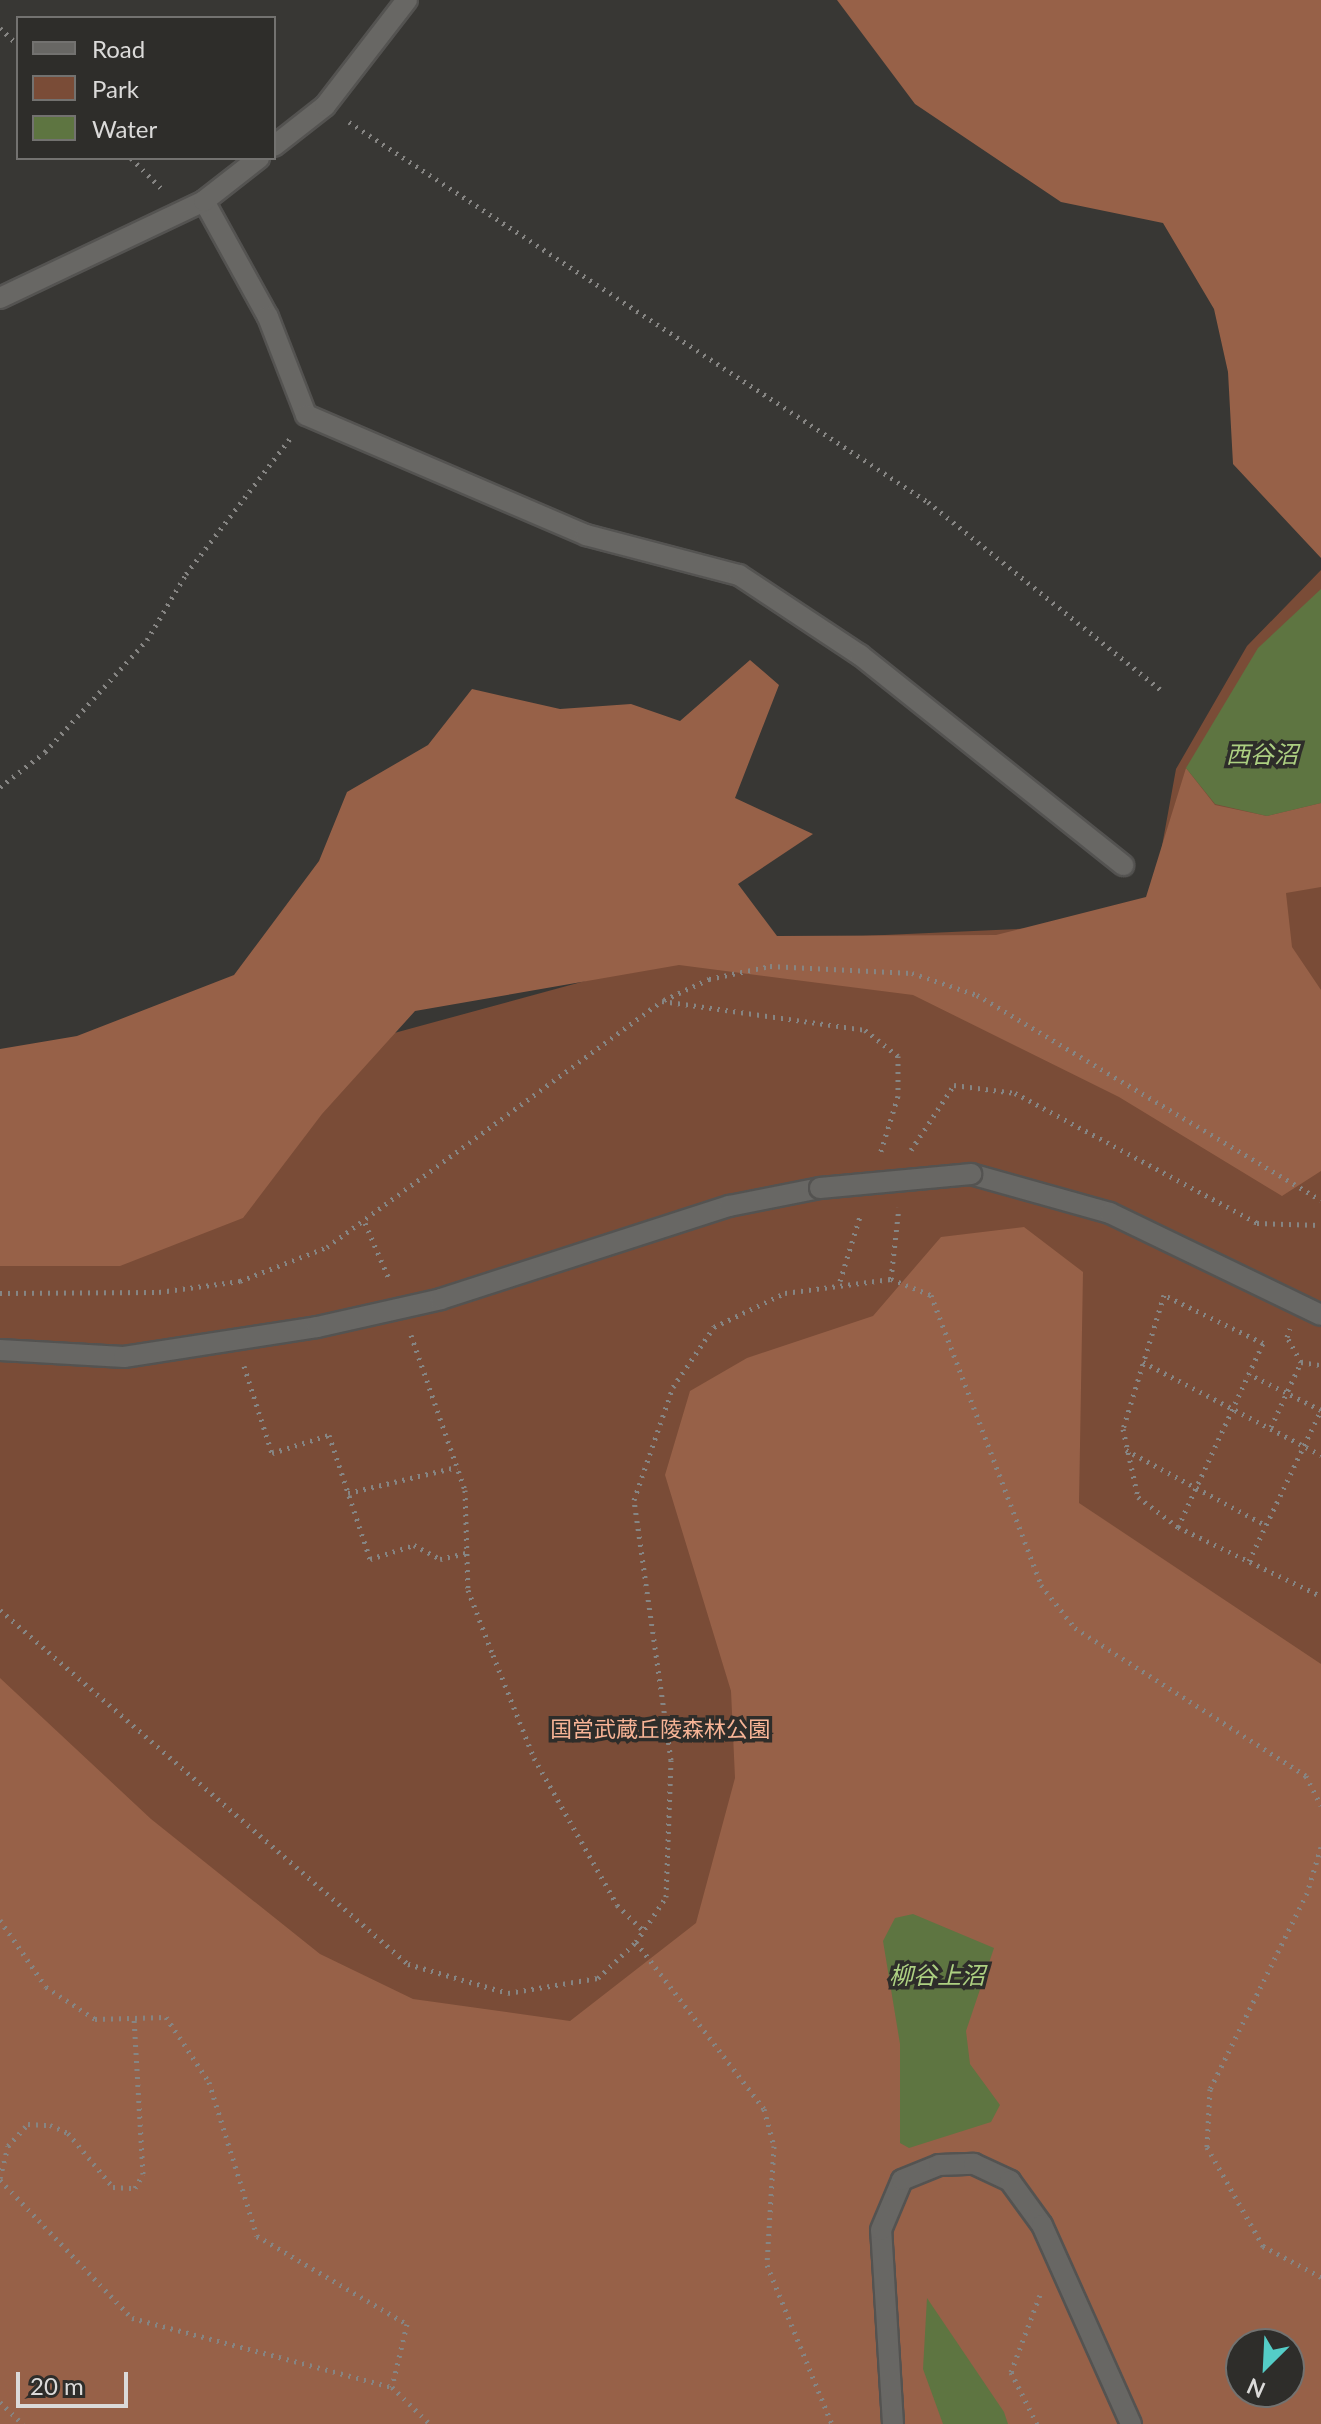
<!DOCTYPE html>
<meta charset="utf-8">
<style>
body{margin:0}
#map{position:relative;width:1321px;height:2424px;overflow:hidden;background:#383734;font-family:Lato,"Noto Sans JP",sans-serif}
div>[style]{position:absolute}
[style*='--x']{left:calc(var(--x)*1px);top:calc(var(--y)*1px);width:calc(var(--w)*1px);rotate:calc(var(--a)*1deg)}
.green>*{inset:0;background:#7a4c37}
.forest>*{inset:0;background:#976148}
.water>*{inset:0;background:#5e7541}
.path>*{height:5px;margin-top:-2.5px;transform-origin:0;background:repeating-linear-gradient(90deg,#868583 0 2px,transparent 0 8px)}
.roads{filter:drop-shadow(2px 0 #545351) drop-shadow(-2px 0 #545351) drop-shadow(0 2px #545351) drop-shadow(0 -2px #545351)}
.minor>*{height:20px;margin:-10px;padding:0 10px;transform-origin:10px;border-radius:10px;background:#686764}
.bridges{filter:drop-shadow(2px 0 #545351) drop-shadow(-2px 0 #545351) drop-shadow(0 2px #545351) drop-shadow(0 -2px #545351)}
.minor-bridge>*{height:20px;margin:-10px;padding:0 10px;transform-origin:10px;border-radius:10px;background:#686764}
span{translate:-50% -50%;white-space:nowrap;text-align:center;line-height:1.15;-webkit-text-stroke:7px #2e2d2a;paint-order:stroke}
.park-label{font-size:22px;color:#f7b496}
.water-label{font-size:24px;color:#add082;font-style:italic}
.legend{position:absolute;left:16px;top:16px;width:260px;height:144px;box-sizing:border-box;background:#2e2d2a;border:2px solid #737270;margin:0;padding:10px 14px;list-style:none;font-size:24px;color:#dbdad9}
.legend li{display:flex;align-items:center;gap:16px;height:40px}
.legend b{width:40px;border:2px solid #737270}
.north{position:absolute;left:1225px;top:2328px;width:80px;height:80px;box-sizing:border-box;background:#2e2d2a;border:2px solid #737270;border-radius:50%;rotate:204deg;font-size:22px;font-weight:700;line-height:32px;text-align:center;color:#dbdad9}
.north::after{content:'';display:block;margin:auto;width:28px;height:36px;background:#54cdc7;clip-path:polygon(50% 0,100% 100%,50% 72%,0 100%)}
.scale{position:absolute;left:16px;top:2372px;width:112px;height:36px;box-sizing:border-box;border:4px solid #dbdad9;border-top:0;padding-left:10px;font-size:24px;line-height:28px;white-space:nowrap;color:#dbdad9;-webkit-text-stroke:6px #2e2d2a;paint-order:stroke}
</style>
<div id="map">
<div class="green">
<div style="clip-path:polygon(evenodd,1321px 570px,1321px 2424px,0 2424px,0 1108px,101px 1113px,728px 942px,1148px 923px,1176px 769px,1247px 646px,1321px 570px,1241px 2344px,1289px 2344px,1289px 2392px,1241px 2392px,1241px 2344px)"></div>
</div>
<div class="forest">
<div style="clip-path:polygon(837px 0,1321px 0,1321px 558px,1233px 464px,1228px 372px,1214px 309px,1163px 223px,1061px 202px,915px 104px)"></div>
<div style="clip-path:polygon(750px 660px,779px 685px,735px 798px,813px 834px,738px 884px,777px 936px,996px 935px,1146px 897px,1186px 768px,1215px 805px,1267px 816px,1321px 803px,1321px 887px,1286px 893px,1292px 947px,1321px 990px,1321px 1171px,1282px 1196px,1119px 1097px,913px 995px,679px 965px,415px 1011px,322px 1114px,243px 1218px,120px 1266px,0 1266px,0 1049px,77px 1036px,234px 975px,319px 861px,347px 792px,428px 745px,472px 689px,560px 709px,631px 704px,680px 721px)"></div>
<div style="clip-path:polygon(evenodd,1024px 1227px,1083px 1272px,1079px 1503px,1321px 1664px,1321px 2424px,0 2424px,0 1678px,151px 1819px,320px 1954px,413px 1999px,570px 2021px,696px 1923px,735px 1778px,731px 1691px,665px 1475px,690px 1391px,747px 1358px,873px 1316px,941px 1237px,1024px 1227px,1241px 2344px,1289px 2344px,1289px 2392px,1241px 2392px,1241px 2344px)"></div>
</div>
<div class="water">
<div style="clip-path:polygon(1321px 589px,1321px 803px,1267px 816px,1215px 804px,1186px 768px,1258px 648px)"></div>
<div style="clip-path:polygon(913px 1914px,994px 1948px,966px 2031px,970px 2064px,1000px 2105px,991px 2122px,909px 2148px,900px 2143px,900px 2044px,883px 1941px,895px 1918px)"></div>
<div style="clip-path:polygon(927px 2298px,1004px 2412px,1008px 2424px,943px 2424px,923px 2369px)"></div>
</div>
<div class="path">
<div style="--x:0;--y:28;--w:25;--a:43"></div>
<div style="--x:349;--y:122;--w:693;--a:33.28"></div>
<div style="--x:928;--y:502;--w:301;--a:38.9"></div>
<div style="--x:131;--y:158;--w:47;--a:45"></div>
<div style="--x:0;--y:787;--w:57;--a:-37.9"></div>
<div style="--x:45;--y:752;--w:151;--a:-47.7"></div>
<div style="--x:147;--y:640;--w:77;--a:-59.4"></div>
<div style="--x:186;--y:574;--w:174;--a:-52.5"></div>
<div style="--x:664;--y:1000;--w:50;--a:-25"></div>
<div style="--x:709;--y:979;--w:62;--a:-12"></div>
<div style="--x:770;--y:966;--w:142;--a:2.8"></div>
<div style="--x:912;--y:973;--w:69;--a:18.7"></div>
<div style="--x:977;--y:995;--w:400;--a:30.8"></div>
<div style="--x:911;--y:1150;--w:78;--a:-56.5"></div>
<div style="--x:954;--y:1085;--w:62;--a:7.5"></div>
<div style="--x:1015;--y:1093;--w:275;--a:28.2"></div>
<div style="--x:1257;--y:1223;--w:64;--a:1.8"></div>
<div style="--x:365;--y:1223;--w:63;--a:66.7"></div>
<div style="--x:891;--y:1279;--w:72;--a:-83.7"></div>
<div style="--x:840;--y:1281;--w:71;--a:-72.8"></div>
<div style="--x:0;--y:1293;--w:159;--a:-0.4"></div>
<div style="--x:159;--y:1292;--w:82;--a:-7.7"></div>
<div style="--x:240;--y:1281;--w:93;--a:-21.3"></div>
<div style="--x:327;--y:1247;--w:416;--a:-36.3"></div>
<div style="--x:662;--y:1001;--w:205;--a:8.1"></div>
<div style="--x:865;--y:1030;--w:42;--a:38.2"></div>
<div style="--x:898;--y:1056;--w:40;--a:90"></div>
<div style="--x:898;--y:1096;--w:61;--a:107.2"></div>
<div style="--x:411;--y:1335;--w:164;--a:70.8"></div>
<div style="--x:465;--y:1490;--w:100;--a:88.3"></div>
<div style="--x:468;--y:1590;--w:70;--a:69"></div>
<div style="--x:493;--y:1655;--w:111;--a:68.3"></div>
<div style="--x:534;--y:1758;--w:169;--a:60.5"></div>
<div style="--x:617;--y:1905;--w:37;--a:44"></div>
<div style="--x:1143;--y:1362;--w:201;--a:27.6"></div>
<div style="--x:1301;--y:1362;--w:20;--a:9"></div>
<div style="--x:244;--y:1366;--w:91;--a:72.2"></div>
<div style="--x:272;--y:1453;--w:60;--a:-17.5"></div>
<div style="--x:329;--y:1435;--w:131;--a:71.7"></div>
<div style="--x:370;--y:1559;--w:46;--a:-17.7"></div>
<div style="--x:414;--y:1545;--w:30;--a:28"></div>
<div style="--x:440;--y:1559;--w:28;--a:-13"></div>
<div style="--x:1271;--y:1427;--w:72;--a:-65.2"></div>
<div style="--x:1301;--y:1362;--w:29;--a:-119"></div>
<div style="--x:1287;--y:1337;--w:9;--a:-72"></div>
<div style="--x:1126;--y:1450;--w:158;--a:28.3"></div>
<div style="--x:348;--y:1493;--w:112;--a:-13.4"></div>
<div style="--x:1178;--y:1527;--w:203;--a:-65.2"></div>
<div style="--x:1263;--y:1343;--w:110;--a:-154.1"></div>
<div style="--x:1164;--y:1295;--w:140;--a:107"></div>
<div style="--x:1123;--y:1429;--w:70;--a:77.6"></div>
<div style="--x:1138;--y:1497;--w:50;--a:36.9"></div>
<div style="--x:1178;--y:1527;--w:159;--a:25.8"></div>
<div style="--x:1249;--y:1561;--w:167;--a:-64.5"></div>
<div style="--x:1321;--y:1410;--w:80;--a:-153.4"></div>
<div style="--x:0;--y:1610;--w:540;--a:40.95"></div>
<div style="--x:408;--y:1964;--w:104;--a:16.2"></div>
<div style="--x:508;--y:1993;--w:91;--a:-9.5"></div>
<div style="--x:598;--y:1978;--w:52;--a:-43.5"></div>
<div style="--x:636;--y:1942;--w:54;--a:-56.3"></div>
<div style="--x:666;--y:1897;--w:137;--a:-87.9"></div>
<div style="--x:671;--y:1760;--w:263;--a:-98.1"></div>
<div style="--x:634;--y:1500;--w:120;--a:-71"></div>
<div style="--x:673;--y:1387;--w:73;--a:-55.7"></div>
<div style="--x:714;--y:1327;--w:79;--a:-25.6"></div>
<div style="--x:785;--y:1293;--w:107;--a:-7.5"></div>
<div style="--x:891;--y:1279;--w:43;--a:21.8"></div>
<div style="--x:931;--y:1295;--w:310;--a:69.2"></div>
<div style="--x:1041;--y:1585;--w:55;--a:51.7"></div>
<div style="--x:1075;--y:1628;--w:274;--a:32.6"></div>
<div style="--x:1306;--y:1776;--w:33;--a:63"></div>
<div style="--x:1321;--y:1847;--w:48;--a:106.9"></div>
<div style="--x:1307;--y:1893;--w:219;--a:116.3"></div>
<div style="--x:1210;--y:2089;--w:58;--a:93"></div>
<div style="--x:1207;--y:2147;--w:114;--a:60.5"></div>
<div style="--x:1263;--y:2246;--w:66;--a:28.1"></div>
<div style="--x:0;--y:1920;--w:81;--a:55.5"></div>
<div style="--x:46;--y:1987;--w:59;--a:33.1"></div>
<div style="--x:95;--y:2019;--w:71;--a:-1.6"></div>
<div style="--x:166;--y:2017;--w:78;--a:56.5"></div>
<div style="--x:209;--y:2082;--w:161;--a:72.7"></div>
<div style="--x:257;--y:2236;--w:174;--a:30.4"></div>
<div style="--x:407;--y:2324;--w:65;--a:103.4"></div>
<div style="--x:636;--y:1942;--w:210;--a:52.5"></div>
<div style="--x:764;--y:2109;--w:38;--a:75"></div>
<div style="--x:774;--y:2146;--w:119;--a:93.4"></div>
<div style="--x:767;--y:2265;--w:172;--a:67.8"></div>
<div style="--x:0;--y:2178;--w:33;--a:-76"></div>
<div style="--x:8;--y:2146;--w:30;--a:-48"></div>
<div style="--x:28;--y:2124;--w:22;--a:3"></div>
<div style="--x:50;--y:2125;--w:20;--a:24"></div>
<div style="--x:68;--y:2133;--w:70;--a:50.2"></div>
<div style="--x:113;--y:2187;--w:22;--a:3"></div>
<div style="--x:135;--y:2188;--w:16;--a:-60"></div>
<div style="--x:143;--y:2174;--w:154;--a:-93.3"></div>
<div style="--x:0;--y:2180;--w:191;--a:46.3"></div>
<div style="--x:132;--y:2318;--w:269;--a:14.9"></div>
<div style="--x:392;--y:2387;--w:53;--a:44.2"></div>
<div style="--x:0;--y:2402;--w:32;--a:44"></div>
<div style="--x:1037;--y:2424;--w:58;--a:-116.6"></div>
<div style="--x:1011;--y:2372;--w:85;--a:-69.4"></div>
</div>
<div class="roads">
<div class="minor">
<div style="--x:274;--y:146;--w:65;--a:-38.1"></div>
<div style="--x:325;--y:106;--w:134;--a:-52.3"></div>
<div style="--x:204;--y:201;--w:132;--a:61.1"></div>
<div style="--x:268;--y:317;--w:105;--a:68.8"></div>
<div style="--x:306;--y:415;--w:305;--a:23.2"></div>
<div style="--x:586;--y:535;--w:158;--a:14.7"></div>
<div style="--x:739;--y:575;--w:145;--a:33.5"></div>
<div style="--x:860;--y:655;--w:337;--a:38.6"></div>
<div style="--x:0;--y:298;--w:226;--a:-25.4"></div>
<div style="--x:204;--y:201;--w:70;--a:-38"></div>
<div style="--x:971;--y:1174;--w:144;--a:15.7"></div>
<div style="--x:1110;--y:1213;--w:234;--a:25.8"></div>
<div style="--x:0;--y:1350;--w:124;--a:3.2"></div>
<div style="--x:124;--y:1357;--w:195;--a:-8.8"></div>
<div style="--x:317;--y:1327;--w:127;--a:-12.7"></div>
<div style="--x:441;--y:1299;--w:303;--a:-17.9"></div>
<div style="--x:729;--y:1206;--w:93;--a:-11.2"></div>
<div style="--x:893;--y:2424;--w:194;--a:-93.5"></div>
<div style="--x:881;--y:2230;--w:54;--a:-67.2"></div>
<div style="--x:902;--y:2180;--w:40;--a:-22"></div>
<div style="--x:939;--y:2165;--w:35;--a:-2"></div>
<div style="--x:974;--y:2164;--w:40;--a:25"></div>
<div style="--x:1010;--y:2181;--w:54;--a:54"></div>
<div style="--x:1042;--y:2225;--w:218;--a:65.9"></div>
</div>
</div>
<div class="bridges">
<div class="minor-bridge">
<div style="--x:820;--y:1188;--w:152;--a:-5.3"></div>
</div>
</div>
<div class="park-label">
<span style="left:660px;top:1729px">国営武蔵丘陵森林公園</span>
</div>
<div class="water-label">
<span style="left:1262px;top:754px">西谷沼</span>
<span style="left:937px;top:1975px">柳谷上沼</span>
</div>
<ul class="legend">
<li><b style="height:10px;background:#686764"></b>Road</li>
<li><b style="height:22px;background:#7a4c37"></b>Park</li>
<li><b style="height:22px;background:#5e7541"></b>Water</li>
</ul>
<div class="north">N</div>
<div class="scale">20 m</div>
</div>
